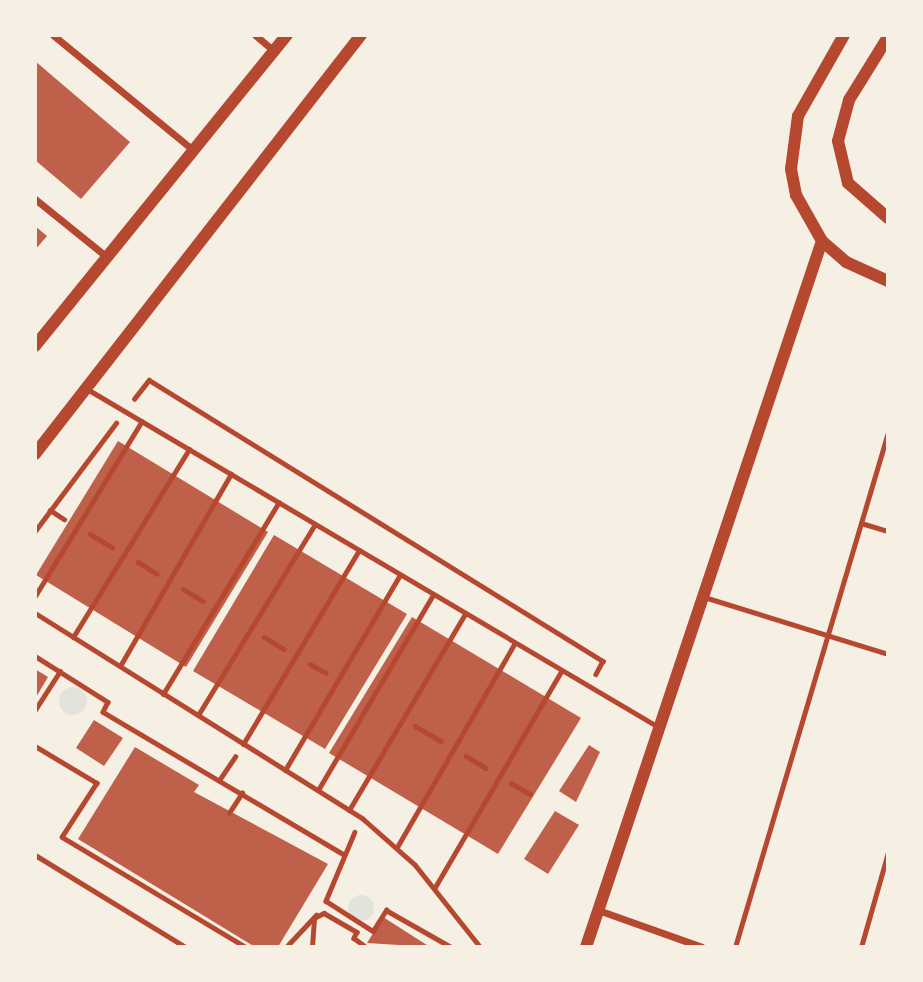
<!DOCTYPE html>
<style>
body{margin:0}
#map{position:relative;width:923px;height:982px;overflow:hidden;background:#f6efe4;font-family:"Fira Sans",sans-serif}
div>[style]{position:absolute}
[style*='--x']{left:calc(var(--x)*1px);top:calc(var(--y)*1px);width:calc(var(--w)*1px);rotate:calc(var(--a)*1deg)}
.green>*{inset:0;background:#e2e4dc}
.round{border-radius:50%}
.building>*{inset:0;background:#bf614a}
.path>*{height:4.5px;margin:-2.25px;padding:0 2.25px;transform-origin:2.25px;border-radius:2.25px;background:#b5482f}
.service>*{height:5px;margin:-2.5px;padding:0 2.5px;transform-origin:2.5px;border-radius:2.5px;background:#b5482f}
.minor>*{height:7px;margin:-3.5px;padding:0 3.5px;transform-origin:3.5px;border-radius:3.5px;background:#b5482f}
.tertiary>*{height:12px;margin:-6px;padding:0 6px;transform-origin:6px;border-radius:6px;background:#b5482f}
span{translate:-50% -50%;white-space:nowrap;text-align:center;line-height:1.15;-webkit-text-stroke:5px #f6efe4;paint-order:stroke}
.frame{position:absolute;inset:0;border:37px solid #f6efe4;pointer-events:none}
</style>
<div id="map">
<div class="green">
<div class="round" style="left:59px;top:687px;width:28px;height:28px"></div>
<div class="round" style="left:348px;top:895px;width:26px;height:26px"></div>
</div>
<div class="building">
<div style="clip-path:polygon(35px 61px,130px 142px,81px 199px,35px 160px)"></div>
<div style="clip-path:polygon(35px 226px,47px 236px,35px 250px)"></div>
<div style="clip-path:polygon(118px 441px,268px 532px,186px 667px,36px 575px)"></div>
<div style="clip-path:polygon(274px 535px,407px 614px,325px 749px,193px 671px)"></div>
<div style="clip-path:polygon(412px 617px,581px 718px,498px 854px,329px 753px)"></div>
<div style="clip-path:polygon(35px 669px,48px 677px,35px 699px)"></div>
<div style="clip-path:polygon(94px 720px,123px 738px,104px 766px,76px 748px)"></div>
<div style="clip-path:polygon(589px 745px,600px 752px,576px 802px,559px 791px)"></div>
<div style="clip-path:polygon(135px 747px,199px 785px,194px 792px,328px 864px,278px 947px,255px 947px,78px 839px)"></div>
<div style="clip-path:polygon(555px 811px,579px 825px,548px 874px,524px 859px)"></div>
<div style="clip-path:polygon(383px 917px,430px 947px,367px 943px)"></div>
</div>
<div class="path">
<div style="--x:134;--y:399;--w:24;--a:-52"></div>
<div style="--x:149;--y:380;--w:534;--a:31.76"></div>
<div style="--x:603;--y:661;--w:15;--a:118"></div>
<div style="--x:50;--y:510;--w:17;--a:33"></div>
<div style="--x:35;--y:531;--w:135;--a:-53.1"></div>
<div style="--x:90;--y:534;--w:26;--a:31"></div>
<div style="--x:138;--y:562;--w:22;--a:32"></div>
<div style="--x:183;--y:589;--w:23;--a:31"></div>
<div style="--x:264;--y:637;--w:23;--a:31"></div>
<div style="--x:35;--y:656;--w:86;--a:32.2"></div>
<div style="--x:108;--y:702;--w:11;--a:117"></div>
<div style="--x:103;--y:712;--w:279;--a:30.6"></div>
<div style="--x:310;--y:664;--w:18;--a:29"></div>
<div style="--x:35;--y:710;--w:46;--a:-57.3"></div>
<div style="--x:415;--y:726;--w:30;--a:30"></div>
<div style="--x:35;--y:746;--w:72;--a:30.8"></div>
<div style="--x:97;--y:783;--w:64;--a:122.9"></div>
<div style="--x:62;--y:837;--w:214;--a:30.9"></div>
<div style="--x:466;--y:756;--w:23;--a:31"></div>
<div style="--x:220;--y:779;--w:27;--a:-56"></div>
<div style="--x:511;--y:783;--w:22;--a:30"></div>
<div style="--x:229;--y:813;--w:24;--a:-57"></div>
<div style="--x:355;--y:832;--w:75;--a:112.8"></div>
<div style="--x:326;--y:901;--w:56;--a:32.6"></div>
<div style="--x:373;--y:931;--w:25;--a:-58"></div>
<div style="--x:386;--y:910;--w:75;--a:29.6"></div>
<div style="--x:286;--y:947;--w:44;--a:-46.8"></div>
<div style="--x:312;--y:947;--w:29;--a:-86"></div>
<div style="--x:314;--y:918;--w:11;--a:-27"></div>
<div style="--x:324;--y:913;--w:38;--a:30"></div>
<div style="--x:357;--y:932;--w:7;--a:117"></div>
<div style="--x:354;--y:938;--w:15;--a:37"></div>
</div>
<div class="service">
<div style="--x:87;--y:389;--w:666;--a:30.61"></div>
<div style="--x:861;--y:523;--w:28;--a:17"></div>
<div style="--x:35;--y:596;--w:205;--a:-58.6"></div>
<div style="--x:704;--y:597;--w:193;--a:17.2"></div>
<div style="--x:35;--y:613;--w:387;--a:32.1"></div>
<div style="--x:363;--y:819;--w:69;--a:41.5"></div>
<div style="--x:415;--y:865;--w:105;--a:51.6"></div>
<div style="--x:73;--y:637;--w:221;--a:-58.3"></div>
<div style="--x:120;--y:666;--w:222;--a:-60"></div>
<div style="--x:163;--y:694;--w:224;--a:-58.9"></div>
<div style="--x:198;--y:715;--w:224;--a:-58.5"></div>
<div style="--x:243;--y:744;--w:226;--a:-59.1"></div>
<div style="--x:285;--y:770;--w:226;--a:-59.5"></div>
<div style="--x:318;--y:790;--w:226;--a:-59.5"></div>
<div style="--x:349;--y:810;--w:228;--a:-59.4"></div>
<div style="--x:397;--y:847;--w:234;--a:-60"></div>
<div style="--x:35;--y:855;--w:176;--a:31.5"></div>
<div style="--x:435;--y:887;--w:250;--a:-59.7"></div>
<div style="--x:735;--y:947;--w:537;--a:-73.45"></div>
<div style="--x:861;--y:947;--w:99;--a:-74.1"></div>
</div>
<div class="minor">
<div style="--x:53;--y:35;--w:181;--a:39.4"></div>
<div style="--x:255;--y:35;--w:25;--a:40"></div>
<div style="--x:35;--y:199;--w:92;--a:38.9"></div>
<div style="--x:598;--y:910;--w:110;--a:19.6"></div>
</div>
<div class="tertiary">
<div style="--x:844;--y:35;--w:93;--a:119.6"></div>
<div style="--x:798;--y:116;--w:53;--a:97.5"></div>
<div style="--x:791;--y:169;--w:26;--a:79"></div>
<div style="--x:796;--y:195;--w:53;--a:60.5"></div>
<div style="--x:822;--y:241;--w:32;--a:41"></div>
<div style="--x:846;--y:262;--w:46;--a:24.3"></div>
<div style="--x:888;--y:37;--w:74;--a:121.8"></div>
<div style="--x:849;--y:100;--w:42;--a:105"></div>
<div style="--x:838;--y:141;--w:43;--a:76.6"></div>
<div style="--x:848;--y:183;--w:53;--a:41.2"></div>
<div style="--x:35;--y:346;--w:400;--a:-51"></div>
<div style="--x:35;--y:454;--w:531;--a:-52.12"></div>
<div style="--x:586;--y:947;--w:744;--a:-71.52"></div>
</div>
<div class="frame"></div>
</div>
